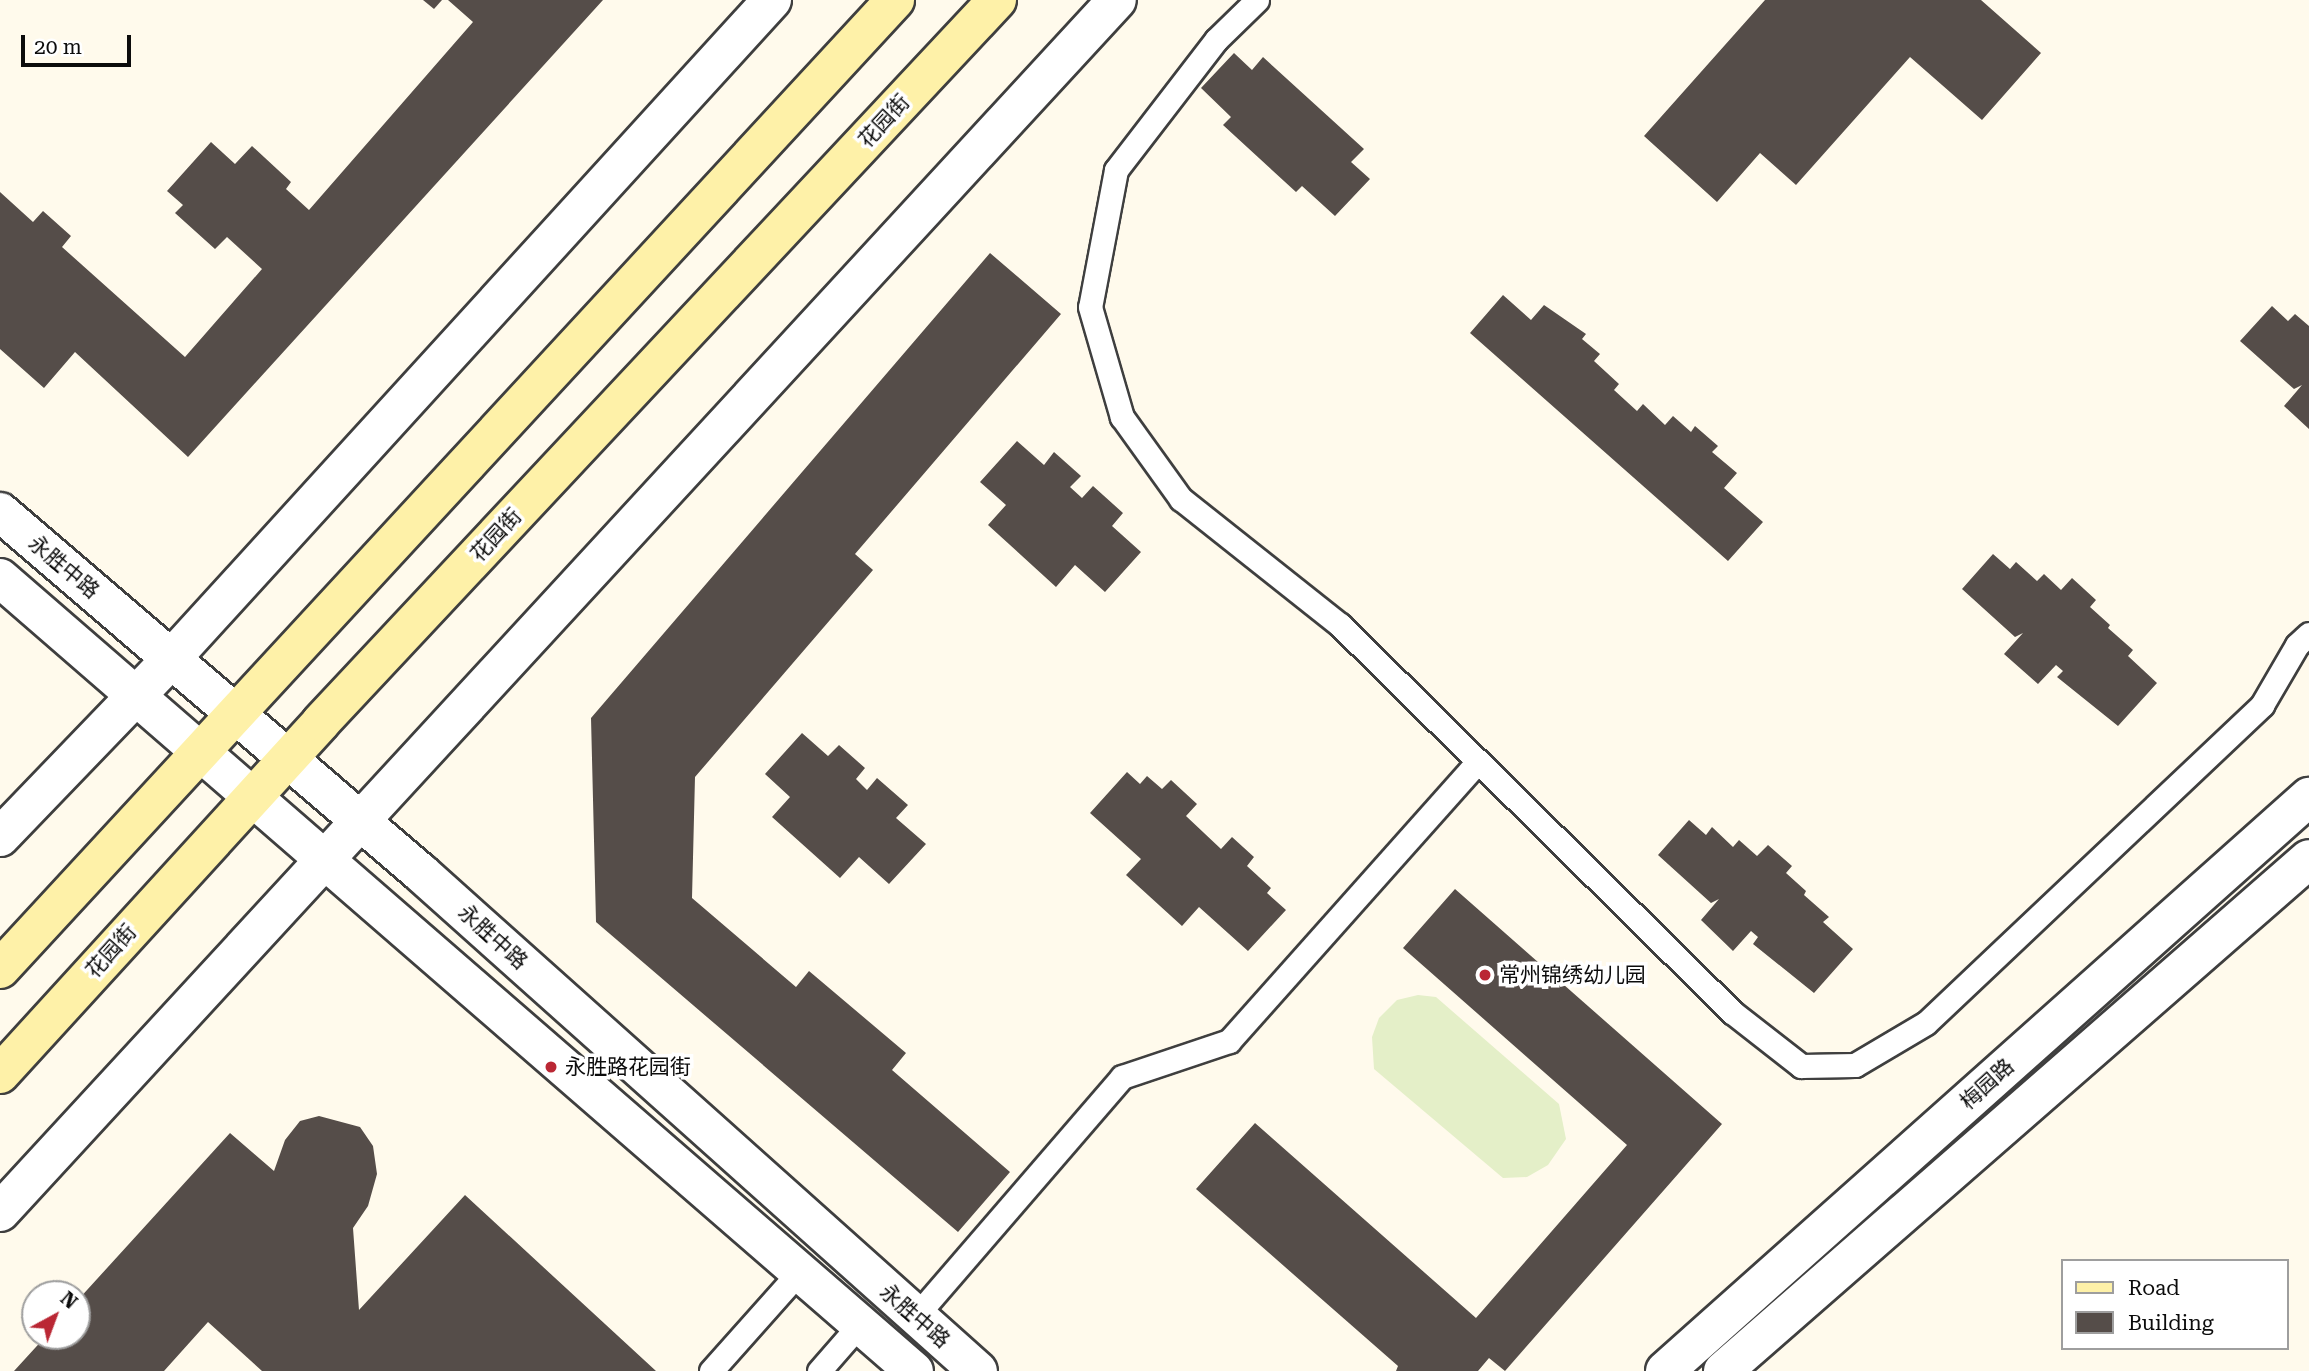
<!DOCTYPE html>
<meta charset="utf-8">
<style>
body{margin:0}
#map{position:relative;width:2309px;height:1371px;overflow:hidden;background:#fffaec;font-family:"Roboto Serif","Noto Sans SC",serif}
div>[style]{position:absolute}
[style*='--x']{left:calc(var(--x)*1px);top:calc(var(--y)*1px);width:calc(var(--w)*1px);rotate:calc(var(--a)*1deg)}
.pitch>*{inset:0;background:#e4efc8}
.building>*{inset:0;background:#554d49}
.roads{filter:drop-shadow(2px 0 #3f3f3f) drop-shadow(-2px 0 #3f3f3f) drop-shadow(0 2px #3f3f3f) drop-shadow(0 -2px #3f3f3f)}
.service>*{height:23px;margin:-11.5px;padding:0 11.5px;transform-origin:11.5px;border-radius:11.5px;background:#fff}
.tertiary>*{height:38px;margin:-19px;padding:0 19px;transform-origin:19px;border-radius:19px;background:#fff}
.secondary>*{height:38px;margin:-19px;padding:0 19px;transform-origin:19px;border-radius:19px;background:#fef1a8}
.dots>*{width:19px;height:19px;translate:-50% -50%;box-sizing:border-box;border:4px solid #fff;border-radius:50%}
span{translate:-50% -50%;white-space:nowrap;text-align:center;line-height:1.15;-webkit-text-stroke:7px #fff;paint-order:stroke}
.street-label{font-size:21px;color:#0c0c0c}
.poi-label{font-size:21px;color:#0c0c0c}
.left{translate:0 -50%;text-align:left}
.legend{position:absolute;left:2061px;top:1259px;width:228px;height:91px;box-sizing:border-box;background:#fff;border:2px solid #9e9e9e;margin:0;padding:9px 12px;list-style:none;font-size:21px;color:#0c0c0c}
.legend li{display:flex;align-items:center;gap:14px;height:35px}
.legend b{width:35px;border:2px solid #9e9e9e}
.north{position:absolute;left:21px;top:1280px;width:70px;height:70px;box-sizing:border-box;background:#fff;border:2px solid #9e9e9e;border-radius:50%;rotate:41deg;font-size:19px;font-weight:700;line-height:28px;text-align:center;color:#0c0c0c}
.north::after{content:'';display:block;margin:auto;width:24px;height:32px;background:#ba2734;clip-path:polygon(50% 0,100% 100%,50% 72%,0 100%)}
.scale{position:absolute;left:21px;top:35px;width:110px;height:32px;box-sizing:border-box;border:4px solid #0c0c0c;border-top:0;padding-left:9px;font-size:21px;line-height:24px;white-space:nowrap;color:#0c0c0c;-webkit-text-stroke:5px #fff;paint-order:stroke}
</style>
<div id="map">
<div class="pitch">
<div style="clip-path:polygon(1418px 995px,1436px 997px,1559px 1104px,1566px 1139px,1548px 1165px,1527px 1177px,1503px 1178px,1374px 1069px,1372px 1037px,1379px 1018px,1397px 1000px)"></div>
</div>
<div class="building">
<div style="clip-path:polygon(423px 0,442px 0,434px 9px)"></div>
<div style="clip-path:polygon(448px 0,603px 0,188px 457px,75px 352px,44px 388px,0 349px,0 192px,33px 222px,43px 211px,71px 236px,62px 247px,185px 357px,262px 269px,227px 237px,215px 249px,175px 213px,183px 205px,167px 191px,211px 142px,235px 164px,252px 146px,291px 182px,286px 189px,309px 210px,473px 22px)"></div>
<div style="clip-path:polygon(1765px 0,1981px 0,2041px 53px,1982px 120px,1910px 57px,1796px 185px,1760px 153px,1717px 202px,1644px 136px)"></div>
<div style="clip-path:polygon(1234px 53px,1252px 70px,1263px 57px,1364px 149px,1351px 162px,1370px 179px,1335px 216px,1302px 186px,1296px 192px,1223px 125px,1231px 117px,1201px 88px)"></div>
<div style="clip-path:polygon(990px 253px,1061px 314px,855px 554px,873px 570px,695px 777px,692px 898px,796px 987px,809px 971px,906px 1053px,892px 1070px,1010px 1172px,958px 1232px,596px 922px,591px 718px)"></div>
<div style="clip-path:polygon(1503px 295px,1531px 320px,1544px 305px,1586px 334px,1582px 339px,1600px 354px,1594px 361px,1619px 384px,1614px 390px,1637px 411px,1643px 404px,1665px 425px,1673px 416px,1691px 432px,1695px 426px,1718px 446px,1712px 452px,1737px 473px,1724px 488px,1763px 522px,1728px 561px,1470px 333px)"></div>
<div style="clip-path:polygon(2272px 306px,2288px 321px,2295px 314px,2309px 326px,2309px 429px,2284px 406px,2302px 385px,2294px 389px,2240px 341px)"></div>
<div style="clip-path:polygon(1017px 441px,1044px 465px,1054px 452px,1081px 476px,1070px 487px,1082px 498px,1093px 486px,1123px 513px,1112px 526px,1141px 552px,1105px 592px,1075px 565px,1056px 587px,988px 525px,1006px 505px,980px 482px)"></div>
<div style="clip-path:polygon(1993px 554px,2010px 569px,2016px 562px,2037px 581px,2044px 574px,2061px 590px,2072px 578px,2096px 600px,2090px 607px,2110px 625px,2108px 628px,2133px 650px,2128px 656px,2157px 683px,2118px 726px,2057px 677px,2063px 671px,2056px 665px,2038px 684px,2004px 654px,2023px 633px,2015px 637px,1962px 589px)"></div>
<div style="clip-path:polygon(802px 733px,828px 756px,839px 745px,865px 768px,856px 779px,867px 790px,877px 778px,908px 805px,896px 818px,926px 844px,889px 884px,859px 857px,840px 878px,772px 817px,790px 797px,765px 774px)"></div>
<div style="clip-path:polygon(1127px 772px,1140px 784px,1147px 776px,1162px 789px,1171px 780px,1197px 804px,1186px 816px,1221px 849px,1232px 837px,1254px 857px,1247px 866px,1271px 888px,1267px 893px,1286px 910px,1248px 951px,1199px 907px,1182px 926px,1126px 875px,1141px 859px,1090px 813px)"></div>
<div style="clip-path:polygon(1689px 820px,1706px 835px,1712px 827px,1733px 847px,1739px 840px,1757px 856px,1768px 845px,1792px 866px,1786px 873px,1806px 891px,1804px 895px,1829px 917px,1823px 922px,1853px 949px,1814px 993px,1753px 944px,1758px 937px,1751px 931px,1733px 951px,1701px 920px,1719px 899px,1711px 903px,1658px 855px)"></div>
<div style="clip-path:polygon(1455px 889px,1722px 1124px,1505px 1371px,1489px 1358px,1478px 1371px,1396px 1371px,1398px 1366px,1196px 1189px,1255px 1123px,1476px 1318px,1627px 1145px,1403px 948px)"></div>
<div style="clip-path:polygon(319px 1116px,360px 1127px,373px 1146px,377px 1174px,368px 1206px,353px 1228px,359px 1310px,465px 1195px,656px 1371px,262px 1371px,208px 1322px,164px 1371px,14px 1371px,46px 1336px,77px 1336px,77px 1301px,230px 1133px,274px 1171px,285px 1140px,300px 1121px)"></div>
</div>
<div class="roads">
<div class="service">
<div style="--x:1257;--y:0;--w:57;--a:135.7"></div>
<div style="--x:1216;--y:40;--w:164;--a:127.6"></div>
<div style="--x:1116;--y:170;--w:139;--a:100.7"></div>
<div style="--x:1090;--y:307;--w:115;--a:73.8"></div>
<div style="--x:1122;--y:417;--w:101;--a:54.3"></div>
<div style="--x:1181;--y:499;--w:203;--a:38.4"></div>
<div style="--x:1340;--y:625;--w:551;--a:44.63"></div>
<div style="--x:1732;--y:1012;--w:88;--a:38"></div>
<div style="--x:1801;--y:1066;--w:54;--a:-1.1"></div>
<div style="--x:1855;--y:1065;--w:82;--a:-30.6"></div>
<div style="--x:1926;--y:1023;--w:463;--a:-43.4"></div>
<div style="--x:2262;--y:705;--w:69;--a:-59.7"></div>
<div style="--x:2297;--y:645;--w:16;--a:-43"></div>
<div style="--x:915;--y:1317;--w:317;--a:-49.2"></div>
<div style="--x:1122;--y:1077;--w:113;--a:-18.6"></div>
<div style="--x:1229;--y:1041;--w:371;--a:-48.3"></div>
<div style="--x:711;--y:1371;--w:134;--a:-48.3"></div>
<div style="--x:819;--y:1371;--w:62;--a:-48.9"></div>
</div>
<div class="tertiary">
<div style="--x:0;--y:512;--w:555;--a:40.61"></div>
<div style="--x:421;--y:873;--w:747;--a:41.8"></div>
<div style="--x:0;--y:578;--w:1210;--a:40.95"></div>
<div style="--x:0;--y:837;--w:247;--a:-46.1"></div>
<div style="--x:171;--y:659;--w:892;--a:-47.64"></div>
<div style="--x:0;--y:1212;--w:1648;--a:-47.34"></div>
<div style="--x:1665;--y:1371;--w:863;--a:-41.71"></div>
<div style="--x:1723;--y:1371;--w:778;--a:-41.14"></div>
</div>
<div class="secondary">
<div style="--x:0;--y:969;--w:1319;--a:-47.27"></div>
<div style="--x:0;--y:1074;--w:476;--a:-47.6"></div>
<div style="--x:321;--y:722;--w:989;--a:-46.88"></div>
</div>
</div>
<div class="dots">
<div style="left:1485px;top:975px;background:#ba2734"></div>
<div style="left:551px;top:1067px;background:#ba2734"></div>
</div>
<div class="street-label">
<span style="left:884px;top:121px;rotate:-47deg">花园街</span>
<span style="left:496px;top:535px;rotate:-47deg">花园街</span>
<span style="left:64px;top:567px;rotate:40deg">永胜中路</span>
<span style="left:493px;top:937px;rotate:42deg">永胜中路</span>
<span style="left:111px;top:951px;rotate:-48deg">花园街</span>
<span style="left:1987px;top:1084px;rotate:-42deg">梅园路</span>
<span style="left:915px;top:1316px;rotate:41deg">永胜中路</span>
</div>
<div class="poi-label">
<span class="left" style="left:1499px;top:975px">常州锦绣幼儿园</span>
<span class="left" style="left:565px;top:1067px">永胜路花园街</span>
</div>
<ul class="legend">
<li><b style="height:9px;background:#fef1a8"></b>Road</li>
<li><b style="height:19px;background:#554d49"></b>Building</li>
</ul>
<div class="north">N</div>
<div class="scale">20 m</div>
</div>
